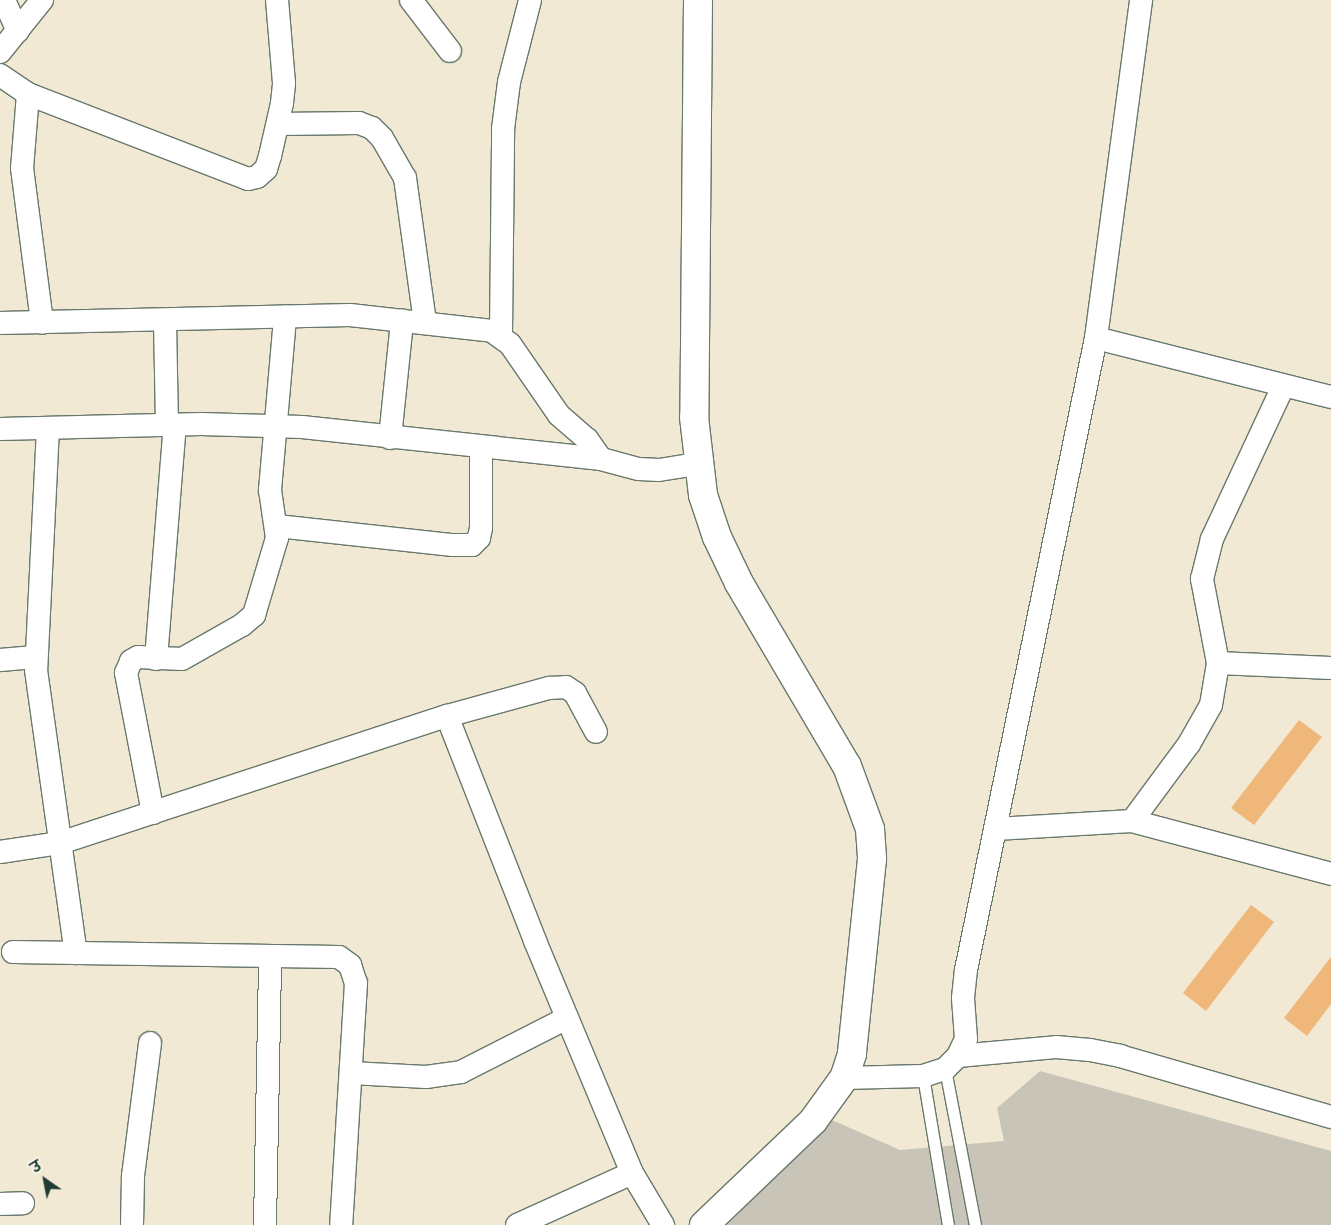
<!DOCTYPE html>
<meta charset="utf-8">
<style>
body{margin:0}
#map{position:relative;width:1331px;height:1225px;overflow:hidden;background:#f1e9d3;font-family:"Comic Neue","Playpen Sans Deva",sans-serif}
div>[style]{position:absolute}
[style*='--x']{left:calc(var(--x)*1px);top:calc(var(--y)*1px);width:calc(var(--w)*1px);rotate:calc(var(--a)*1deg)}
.industrial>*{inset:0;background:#c8c4b8}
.building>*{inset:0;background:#efb779}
.roads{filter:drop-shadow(1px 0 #68796c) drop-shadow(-1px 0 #68796c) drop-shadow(0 1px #68796c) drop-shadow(0 -1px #68796c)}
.lane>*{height:11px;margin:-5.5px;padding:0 5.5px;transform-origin:5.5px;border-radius:5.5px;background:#fff}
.street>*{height:22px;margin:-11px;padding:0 11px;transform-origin:11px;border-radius:11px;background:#fff}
.secondary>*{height:28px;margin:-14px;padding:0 14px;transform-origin:14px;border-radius:14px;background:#fff}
span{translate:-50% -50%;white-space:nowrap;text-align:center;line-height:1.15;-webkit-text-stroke:4px #f7f3e8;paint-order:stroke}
.north{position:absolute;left:20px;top:1155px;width:50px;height:50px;-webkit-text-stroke:4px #f7f3e8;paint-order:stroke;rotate:327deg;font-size:14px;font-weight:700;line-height:20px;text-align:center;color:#1f3d34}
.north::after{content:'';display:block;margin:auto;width:18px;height:22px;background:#1f3d34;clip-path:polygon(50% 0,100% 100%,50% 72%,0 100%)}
</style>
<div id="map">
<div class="industrial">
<div style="clip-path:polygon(1040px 1071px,1331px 1151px,1331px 1225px,727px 1225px,832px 1120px,900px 1150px,1004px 1141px,997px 1108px)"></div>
</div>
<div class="building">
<div style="clip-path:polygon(1299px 720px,1322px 737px,1254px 825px,1231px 808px)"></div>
<div style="clip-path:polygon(1251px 905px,1274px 922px,1206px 1011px,1183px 993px)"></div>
<div style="clip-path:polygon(1331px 957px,1331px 1004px,1307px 1036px,1284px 1018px)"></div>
</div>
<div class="roads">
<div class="lane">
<div style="--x:945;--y:1069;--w:159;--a:79.1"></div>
<div style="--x:923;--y:1076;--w:151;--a:80.5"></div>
</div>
<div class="street">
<div style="--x:4;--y:0;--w:34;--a:66"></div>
<div style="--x:411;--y:0;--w:64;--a:52.6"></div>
<div style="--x:0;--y:52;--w:67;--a:-51.1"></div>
<div style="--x:0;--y:75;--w:34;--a:34"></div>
<div style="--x:28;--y:94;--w:236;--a:21.1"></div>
<div style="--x:248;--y:179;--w:9;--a:-13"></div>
<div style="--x:257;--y:177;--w:12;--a:-42"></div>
<div style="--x:266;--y:169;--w:14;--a:-73"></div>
<div style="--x:270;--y:156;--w:54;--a:-77.2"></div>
<div style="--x:282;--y:103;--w:20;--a:-84"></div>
<div style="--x:284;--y:83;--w:83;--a:-94.8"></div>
<div style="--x:28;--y:94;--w:74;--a:94.6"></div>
<div style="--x:22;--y:168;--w:156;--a:82.6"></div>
<div style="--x:278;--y:124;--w:81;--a:-0.7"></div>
<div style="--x:359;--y:123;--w:14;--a:21"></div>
<div style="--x:372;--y:128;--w:14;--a:45"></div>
<div style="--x:382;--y:138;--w:46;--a:60.1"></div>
<div style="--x:405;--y:178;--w:146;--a:82.1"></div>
<div style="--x:165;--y:321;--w:105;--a:88.9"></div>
<div style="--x:0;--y:323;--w:350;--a:-1.3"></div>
<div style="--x:350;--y:315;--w:143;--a:6.4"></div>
<div style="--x:492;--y:331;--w:22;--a:36"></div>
<div style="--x:510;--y:344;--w:86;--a:55.4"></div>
<div style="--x:559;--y:415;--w:37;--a:41"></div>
<div style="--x:587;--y:439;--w:24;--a:55"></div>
<div style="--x:501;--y:334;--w:205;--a:-89.4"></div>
<div style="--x:503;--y:129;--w:47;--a:-82.7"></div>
<div style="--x:509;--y:82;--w:85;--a:-75.6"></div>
<div style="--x:1096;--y:338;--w:242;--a:14.1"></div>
<div style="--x:48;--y:428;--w:242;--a:92.8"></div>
<div style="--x:36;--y:670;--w:286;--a:82"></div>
<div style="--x:0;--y:429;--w:201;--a:-1.4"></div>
<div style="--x:201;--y:424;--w:101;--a:1.7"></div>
<div style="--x:302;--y:427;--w:301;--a:6.1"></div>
<div style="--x:601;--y:459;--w:39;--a:15"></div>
<div style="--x:639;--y:469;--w:20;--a:3"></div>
<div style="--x:659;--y:470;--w:39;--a:-9"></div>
<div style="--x:390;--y:438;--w:118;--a:-84.1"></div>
<div style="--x:277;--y:526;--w:177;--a:6.2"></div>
<div style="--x:453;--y:545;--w:19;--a:0"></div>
<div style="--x:472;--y:545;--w:10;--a:-45"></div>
<div style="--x:479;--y:538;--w:10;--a:-79"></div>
<div style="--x:481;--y:528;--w:81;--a:-90"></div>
<div style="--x:156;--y:659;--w:235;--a:-85.4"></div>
<div style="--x:0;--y:660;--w:35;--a:-5"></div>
<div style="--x:1218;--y:663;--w:113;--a:2.5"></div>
<div style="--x:447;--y:716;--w:242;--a:68.6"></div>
<div style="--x:535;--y:941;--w:251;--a:67.3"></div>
<div style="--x:632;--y:1173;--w:61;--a:59.2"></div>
<div style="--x:153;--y:813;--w:143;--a:-100.9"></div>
<div style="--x:126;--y:673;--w:13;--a:-67"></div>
<div style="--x:131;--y:661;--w:8;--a:-30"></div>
<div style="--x:138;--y:657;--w:44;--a:2.6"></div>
<div style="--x:182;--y:659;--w:69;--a:-29.5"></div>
<div style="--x:242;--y:625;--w:16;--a:-40"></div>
<div style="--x:254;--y:615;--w:80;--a:-73.4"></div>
<div style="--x:277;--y:538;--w:49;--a:-98.3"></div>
<div style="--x:270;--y:490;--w:174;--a:-85"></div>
<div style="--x:1132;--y:821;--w:96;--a:-53.5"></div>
<div style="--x:1189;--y:744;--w:45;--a:-60.6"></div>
<div style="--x:1211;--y:705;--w:43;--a:-80.5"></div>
<div style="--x:1218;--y:663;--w:86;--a:-100.8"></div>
<div style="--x:1202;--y:579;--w:41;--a:-76"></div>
<div style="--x:1212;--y:539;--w:168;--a:-65"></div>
<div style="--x:996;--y:829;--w:136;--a:-3.4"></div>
<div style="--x:1132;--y:821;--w:206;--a:14.9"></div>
<div style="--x:0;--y:852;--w:61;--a:-8.5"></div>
<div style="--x:60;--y:843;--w:407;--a:-18.2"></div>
<div style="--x:447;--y:716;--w:106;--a:-15.4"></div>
<div style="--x:549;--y:688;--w:17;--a:-3"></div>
<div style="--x:566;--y:687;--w:11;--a:34"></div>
<div style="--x:575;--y:693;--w:44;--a:61.7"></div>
<div style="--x:13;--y:952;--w:326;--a:0.9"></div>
<div style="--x:339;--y:957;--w:14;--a:36"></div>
<div style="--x:350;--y:965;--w:19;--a:72"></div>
<div style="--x:356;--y:983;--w:242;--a:93.5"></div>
<div style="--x:958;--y:1056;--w:98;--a:-5.2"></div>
<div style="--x:1056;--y:1047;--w:34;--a:5"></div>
<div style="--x:1090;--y:1050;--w:31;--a:11"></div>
<div style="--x:1120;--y:1056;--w:220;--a:16.1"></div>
<div style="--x:351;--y:1073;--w:75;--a:3.1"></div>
<div style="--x:426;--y:1077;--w:35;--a:-8"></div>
<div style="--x:461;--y:1072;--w:119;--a:-27"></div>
<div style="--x:844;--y:1078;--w:79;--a:-1.5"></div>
<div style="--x:923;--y:1076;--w:23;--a:-18"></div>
<div style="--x:945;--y:1069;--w:18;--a:-45"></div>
<div style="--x:958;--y:1056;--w:19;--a:-65"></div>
<div style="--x:966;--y:1039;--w:41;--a:-94.2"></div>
<div style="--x:963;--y:998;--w:28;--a:-84"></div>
<div style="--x:966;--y:970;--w:645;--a:-78.38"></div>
<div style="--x:1096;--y:338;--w:341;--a:-82.4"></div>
<div style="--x:0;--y:1204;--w:23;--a:-2"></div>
<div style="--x:132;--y:1225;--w:49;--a:-88.8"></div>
<div style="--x:133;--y:1176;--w:134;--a:-82.7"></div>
<div style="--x:265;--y:1225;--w:269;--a:-88.9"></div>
<div style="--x:517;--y:1225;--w:126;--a:-24.3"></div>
</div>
<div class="secondary">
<div style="--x:698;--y:0;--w:417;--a:90.5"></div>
<div style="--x:694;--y:417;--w:79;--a:83.4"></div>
<div style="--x:703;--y:495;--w:44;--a:71.6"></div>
<div style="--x:717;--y:537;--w:51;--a:64.4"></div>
<div style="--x:739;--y:583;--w:212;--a:59.5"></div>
<div style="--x:847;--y:766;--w:67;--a:69.9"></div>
<div style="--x:870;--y:829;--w:30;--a:86"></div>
<div style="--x:872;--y:859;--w:196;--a:95.9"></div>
<div style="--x:852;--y:1054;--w:25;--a:108"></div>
<div style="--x:844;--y:1078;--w:53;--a:125.8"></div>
<div style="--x:813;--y:1121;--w:151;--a:136.3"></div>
</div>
</div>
<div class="north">उ</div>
</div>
